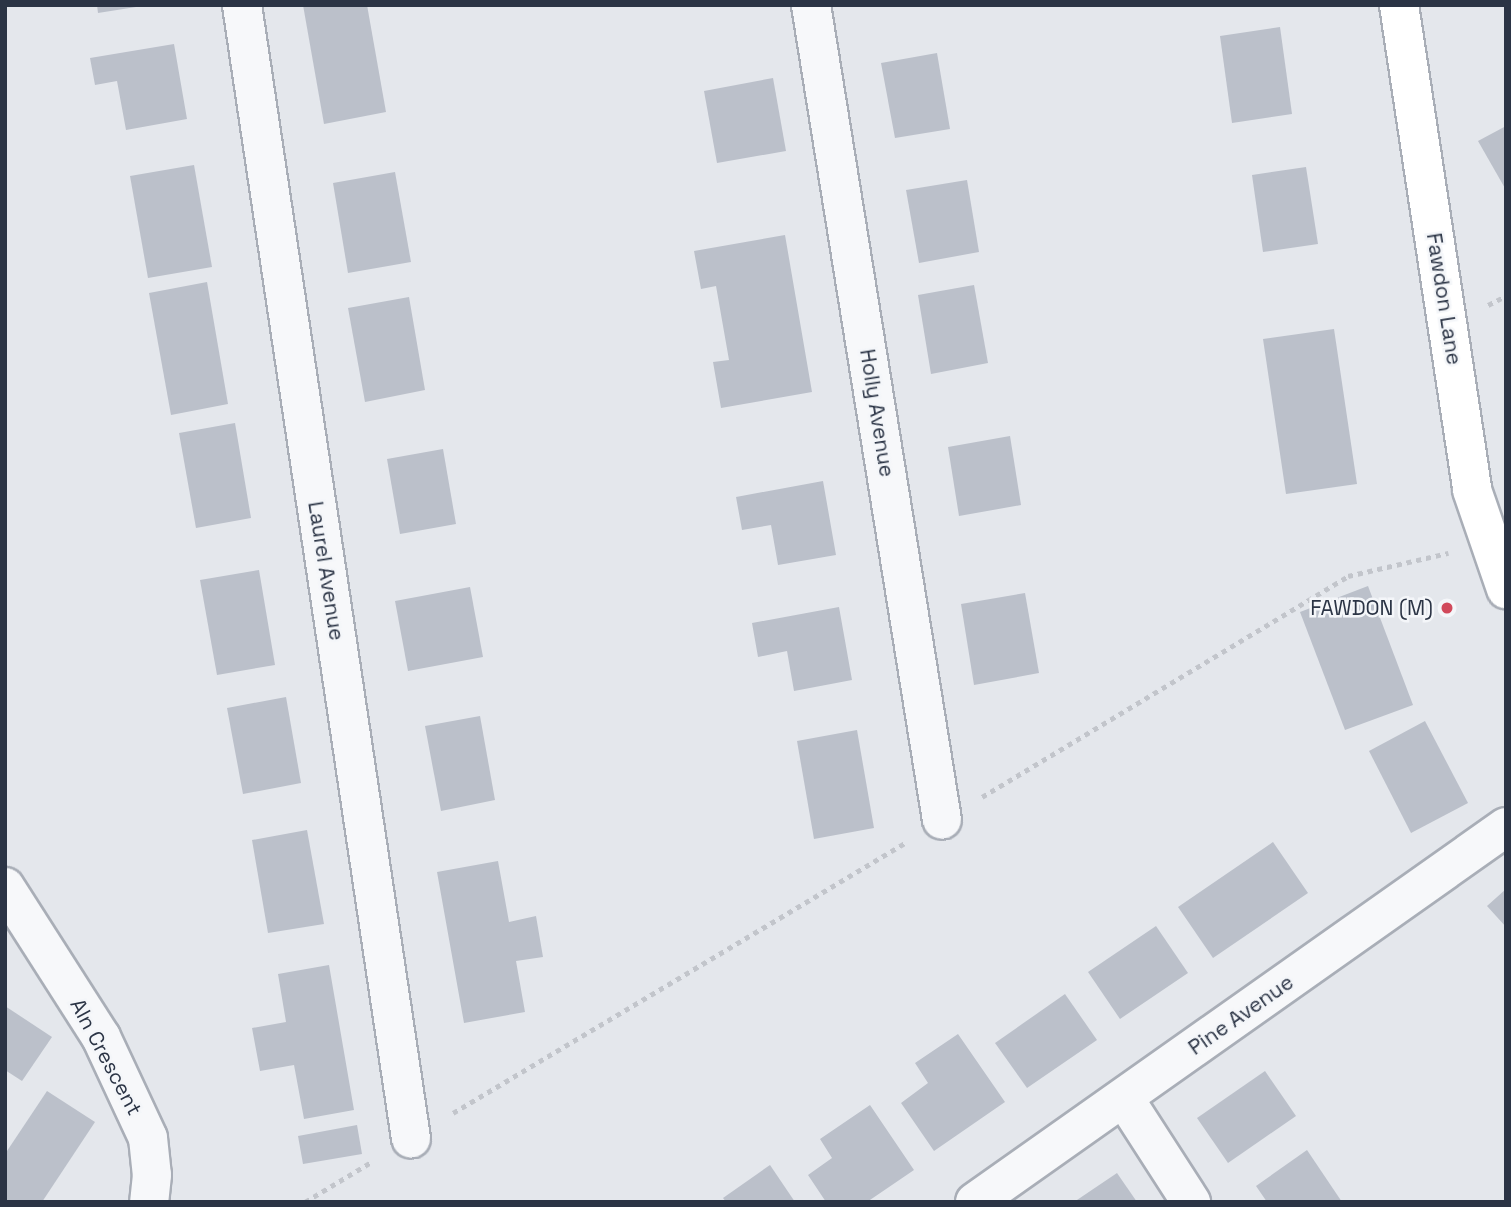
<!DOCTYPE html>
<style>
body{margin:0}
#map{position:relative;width:1511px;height:1207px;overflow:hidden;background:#e4e7ec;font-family:"Space Grotesk",sans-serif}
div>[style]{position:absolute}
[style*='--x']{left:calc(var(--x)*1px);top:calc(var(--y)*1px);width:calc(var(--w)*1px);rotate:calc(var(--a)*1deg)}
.building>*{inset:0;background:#bbc0ca}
.path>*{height:4.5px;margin-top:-2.25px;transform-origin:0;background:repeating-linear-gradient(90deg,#c2c5cb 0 5px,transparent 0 10px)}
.roads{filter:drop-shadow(2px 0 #a9aeb7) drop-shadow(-2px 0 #a9aeb7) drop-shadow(0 2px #a9aeb7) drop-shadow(0 -2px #a9aeb7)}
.street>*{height:38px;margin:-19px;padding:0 19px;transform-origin:19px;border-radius:19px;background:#f7f8fa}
.secondary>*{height:38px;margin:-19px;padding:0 19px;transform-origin:19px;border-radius:19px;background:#fff}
.dots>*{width:19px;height:19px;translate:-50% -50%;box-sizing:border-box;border:4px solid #f4f6f9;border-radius:50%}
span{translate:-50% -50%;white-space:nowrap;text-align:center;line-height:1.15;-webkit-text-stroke:5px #f4f6f9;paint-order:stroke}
.street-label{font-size:21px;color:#2b3445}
.poi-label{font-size:21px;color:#2b3445}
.right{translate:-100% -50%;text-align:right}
.frame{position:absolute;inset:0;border:7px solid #2b3445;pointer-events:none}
</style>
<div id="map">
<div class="building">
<div style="clip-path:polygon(97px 5px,135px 5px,136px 7px,98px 13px)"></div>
<div style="clip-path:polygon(303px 5px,367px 5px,386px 112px,324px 124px)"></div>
<div style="clip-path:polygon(1280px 27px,1292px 114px,1232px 123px,1220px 36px)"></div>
<div style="clip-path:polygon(174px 44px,187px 119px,126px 130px,117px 81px,95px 85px,90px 58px)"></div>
<div style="clip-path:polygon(937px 53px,950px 129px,895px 138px,881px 63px)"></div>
<div style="clip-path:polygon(773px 78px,786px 151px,717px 163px,704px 91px)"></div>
<div style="clip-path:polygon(1506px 126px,1506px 190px,1478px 141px)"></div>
<div style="clip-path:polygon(194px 165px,212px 267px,148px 278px,130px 176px)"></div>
<div style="clip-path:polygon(1306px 167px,1318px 244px,1263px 252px,1252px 175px)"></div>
<div style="clip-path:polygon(395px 172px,411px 262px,348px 273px,333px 183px)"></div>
<div style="clip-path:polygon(967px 180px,979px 252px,919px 263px,906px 190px)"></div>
<div style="clip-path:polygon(785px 235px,812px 392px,721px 408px,713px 362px,729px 360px,716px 286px,701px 289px,694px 251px)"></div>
<div style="clip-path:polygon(207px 282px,228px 404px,171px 415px,149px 293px)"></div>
<div style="clip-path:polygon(974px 285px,988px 363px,931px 374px,918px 295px)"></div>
<div style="clip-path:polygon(409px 297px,425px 390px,365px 402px,348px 308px)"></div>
<div style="clip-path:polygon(1334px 329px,1357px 484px,1286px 494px,1263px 339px)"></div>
<div style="clip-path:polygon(235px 423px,251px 518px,196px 528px,179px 433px)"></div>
<div style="clip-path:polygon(1010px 436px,1021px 505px,959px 516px,948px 447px)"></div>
<div style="clip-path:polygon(443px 449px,456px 524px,400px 534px,387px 459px)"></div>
<div style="clip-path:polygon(823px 481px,836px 555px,778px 565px,771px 525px,742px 530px,736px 497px)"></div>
<div style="clip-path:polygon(259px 570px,275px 665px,217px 675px,200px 580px)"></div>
<div style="clip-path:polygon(1368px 586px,1413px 705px,1345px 730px,1300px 612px)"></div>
<div style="clip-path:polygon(470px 587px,483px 657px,408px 671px,395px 601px)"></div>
<div style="clip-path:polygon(1025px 593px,1039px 673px,974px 685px,961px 604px)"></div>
<div style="clip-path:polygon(839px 607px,852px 680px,794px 691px,787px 651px,758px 657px,752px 623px)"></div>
<div style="clip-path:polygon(286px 697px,301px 783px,243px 794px,227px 708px)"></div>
<div style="clip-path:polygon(480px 716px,495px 800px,441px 811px,425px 726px)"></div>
<div style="clip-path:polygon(1425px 721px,1468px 803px,1411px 833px,1369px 751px)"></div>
<div style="clip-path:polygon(857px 730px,874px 828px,814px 839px,797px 741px)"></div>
<div style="clip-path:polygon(307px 830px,324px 924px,268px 933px,252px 840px)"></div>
<div style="clip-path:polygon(1273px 842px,1308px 893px,1213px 958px,1178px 907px)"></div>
<div style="clip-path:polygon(498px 861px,509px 922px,536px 916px,543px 957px,516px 961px,525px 1012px,464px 1023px,437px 872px)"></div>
<div style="clip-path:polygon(1506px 889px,1506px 927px,1487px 906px)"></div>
<div style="clip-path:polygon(1156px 926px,1188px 973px,1120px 1019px,1088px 972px)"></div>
<div style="clip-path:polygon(329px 965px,354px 1110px,304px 1119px,294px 1065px,260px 1071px,252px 1028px,286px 1022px,278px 974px)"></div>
<div style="clip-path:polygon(1065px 994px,1097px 1040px,1027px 1088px,995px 1043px)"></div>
<div style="clip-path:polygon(5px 1006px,52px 1037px,22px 1081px,5px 1070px)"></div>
<div style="clip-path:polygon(958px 1034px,1005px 1102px,934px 1151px,901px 1103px,928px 1083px,915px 1063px)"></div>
<div style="clip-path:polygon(1265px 1071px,1296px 1116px,1228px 1163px,1197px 1118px)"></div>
<div style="clip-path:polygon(47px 1091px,95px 1122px,42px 1202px,5px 1202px,5px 1154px)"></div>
<div style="clip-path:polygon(870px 1105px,914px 1170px,867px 1202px,826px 1202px,808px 1175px,832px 1158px,820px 1139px)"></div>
<div style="clip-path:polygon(357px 1125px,362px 1154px,303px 1164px,298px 1136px)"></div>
<div style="clip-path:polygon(1307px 1150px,1342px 1202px,1267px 1202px,1256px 1186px)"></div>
<div style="clip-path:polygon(770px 1165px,795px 1202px,726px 1202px,723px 1198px)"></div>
<div style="clip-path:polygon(1117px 1173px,1137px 1202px,1074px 1202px)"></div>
</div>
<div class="path">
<div style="--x:1488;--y:305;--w:20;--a:-27"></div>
<div style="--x:982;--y:797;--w:428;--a:-31.1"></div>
<div style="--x:1348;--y:576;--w:103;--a:-13"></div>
<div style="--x:453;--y:1113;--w:527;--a:-30.85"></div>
<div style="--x:305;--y:1202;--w:79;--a:-31.1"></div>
</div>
<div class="roads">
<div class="street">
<div style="--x:242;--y:5;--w:1146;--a:81.52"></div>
<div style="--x:811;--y:5;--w:825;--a:80.87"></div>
<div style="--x:5;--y:887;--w:178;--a:57.4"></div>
<div style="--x:101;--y:1037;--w:111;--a:65"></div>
<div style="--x:148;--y:1138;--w:37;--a:84"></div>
<div style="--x:152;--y:1175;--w:27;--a:96"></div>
<div style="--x:1124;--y:1098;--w:124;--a:57.2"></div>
<div style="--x:975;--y:1202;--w:650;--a:-35.23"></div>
</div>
<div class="secondary">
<div style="--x:1399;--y:5;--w:490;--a:81.4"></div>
<div style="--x:1472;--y:490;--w:105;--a:71"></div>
</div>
</div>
<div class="dots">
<div style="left:1447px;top:608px;background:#d1495b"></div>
</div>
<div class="street-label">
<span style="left:1444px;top:299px;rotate:81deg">Fawdon Lane</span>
<span style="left:877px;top:413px;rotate:81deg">Holly Avenue</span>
<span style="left:326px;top:571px;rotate:81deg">Laurel Avenue</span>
<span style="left:1241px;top:1015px;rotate:-35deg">Pine Avenue</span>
<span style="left:106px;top:1057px;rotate:62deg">Aln Crescent</span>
</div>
<div class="poi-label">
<span class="right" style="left:1433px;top:608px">FAWDON (M)</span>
</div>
<div class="frame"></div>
</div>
